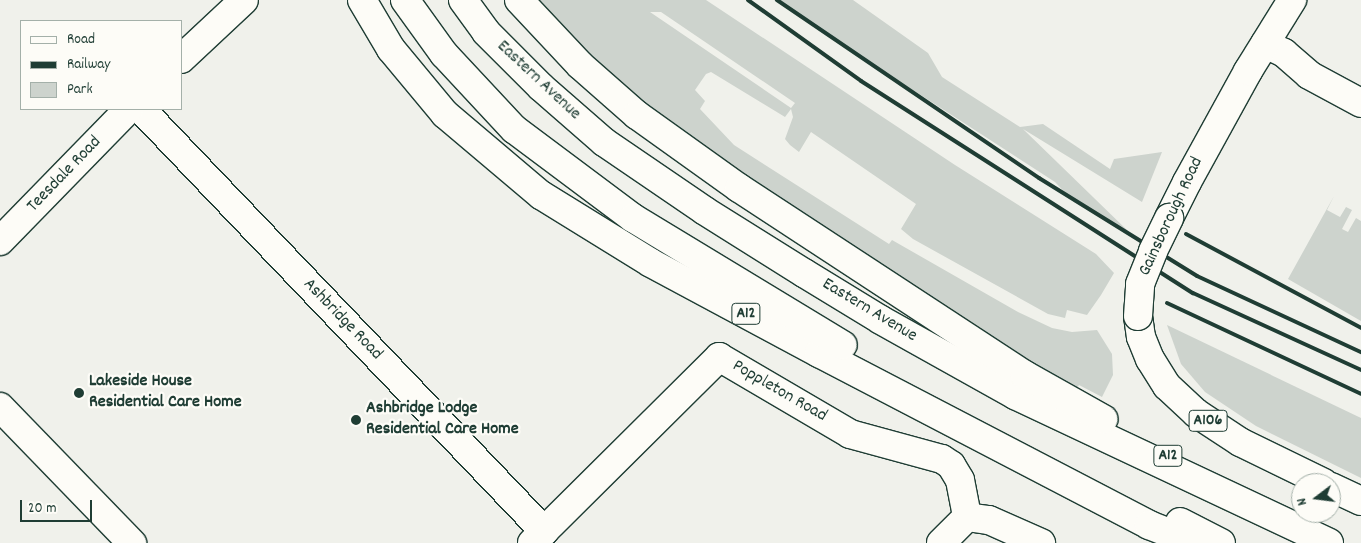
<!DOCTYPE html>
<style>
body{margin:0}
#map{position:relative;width:1361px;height:543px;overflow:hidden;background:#f0f1eb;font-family:Dekko,sans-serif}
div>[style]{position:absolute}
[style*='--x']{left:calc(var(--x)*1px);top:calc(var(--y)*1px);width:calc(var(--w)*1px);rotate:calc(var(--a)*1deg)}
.green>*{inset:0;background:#cdd3cd}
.roads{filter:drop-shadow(1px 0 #1f3d34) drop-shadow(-1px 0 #1f3d34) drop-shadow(0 1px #1f3d34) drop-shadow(0 -1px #1f3d34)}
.minor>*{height:28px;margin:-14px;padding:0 14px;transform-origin:14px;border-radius:14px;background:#fdfcf7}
.major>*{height:28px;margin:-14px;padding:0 14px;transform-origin:14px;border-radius:14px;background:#fdfcf7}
.highway>*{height:28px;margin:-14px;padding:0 14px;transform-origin:14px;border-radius:14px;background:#fdfcf7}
.rail>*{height:4px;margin:-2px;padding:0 2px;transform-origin:2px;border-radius:2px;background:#1f3d34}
.bridges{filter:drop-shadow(1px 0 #1f3d34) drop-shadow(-1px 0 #1f3d34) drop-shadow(0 1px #1f3d34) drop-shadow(0 -1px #1f3d34)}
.major-bridge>*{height:28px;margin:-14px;padding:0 14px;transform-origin:14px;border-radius:14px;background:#fdfcf7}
.dots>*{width:14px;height:14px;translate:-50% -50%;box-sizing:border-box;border:2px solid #fdfcf7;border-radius:50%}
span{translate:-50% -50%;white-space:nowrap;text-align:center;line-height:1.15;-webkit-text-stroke:4.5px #fdfcf7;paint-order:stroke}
.shield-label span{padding:1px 4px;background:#fdfcf7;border:1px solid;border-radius:4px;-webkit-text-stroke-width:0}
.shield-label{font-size:16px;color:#1f3d34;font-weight:700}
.street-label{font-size:18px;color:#1f3d34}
.poi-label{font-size:18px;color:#1f3d34;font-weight:700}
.left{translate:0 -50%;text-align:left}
.legend{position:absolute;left:20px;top:20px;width:162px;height:90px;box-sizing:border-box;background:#fdfcf7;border:1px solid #a4b0a9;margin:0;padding:6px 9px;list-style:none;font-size:15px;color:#1f3d34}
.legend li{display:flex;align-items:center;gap:10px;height:25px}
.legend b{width:25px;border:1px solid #a4b0a9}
.north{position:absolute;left:1291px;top:473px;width:50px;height:50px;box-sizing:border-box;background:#fdfcf7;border:1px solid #a4b0a9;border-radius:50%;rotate:255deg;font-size:14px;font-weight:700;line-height:20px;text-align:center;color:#1f3d34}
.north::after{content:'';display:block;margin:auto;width:18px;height:22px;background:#1f3d34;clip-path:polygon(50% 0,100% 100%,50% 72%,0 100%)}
.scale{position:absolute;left:20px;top:500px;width:72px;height:22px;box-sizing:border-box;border:2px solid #1f3d34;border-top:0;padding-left:6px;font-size:15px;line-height:18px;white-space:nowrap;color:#1f3d34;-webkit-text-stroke:4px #fdfcf7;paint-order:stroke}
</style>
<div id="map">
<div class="green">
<div style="clip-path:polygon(evenodd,532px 0,706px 0,955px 165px,1096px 254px,1114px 273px,1101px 295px,1087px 315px,1067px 310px,1065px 318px,1048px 314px,913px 239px,901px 229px,916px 204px,811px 132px,799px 152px,790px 145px,785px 139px,793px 117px,791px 109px,785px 117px,711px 72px,706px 74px,695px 90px,705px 101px,700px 109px,734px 145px,889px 244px,892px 240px,1018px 312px,1052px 328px,1072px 332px,1097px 330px,1112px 354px,1113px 375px,1102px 397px,1079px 385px,1077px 388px,1034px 366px,823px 231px,622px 89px,532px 0,650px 12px,661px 12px,795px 103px,791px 108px,650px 12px)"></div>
<div style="clip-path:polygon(774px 0,853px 0,928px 53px,942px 77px,1020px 127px,1043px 124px,1110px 169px,1114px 159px,1162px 152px,1142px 202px,1023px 129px,1128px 231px,1074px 202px,1055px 182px)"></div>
<div style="clip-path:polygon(1334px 196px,1327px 210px,1340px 217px,1346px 207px,1352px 210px,1342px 229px,1348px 232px,1356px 218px,1361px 221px,1361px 321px,1288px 279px)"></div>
<div style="clip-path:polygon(1167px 325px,1361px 418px,1361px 478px,1256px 426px,1205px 392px,1181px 364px)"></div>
</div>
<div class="roads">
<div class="minor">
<div style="--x:1265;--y:44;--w:21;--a:25"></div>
<div style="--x:1284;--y:53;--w:33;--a:41"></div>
<div style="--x:1309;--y:75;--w:59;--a:28.3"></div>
<div style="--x:181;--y:59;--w:86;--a:-43.1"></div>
<div style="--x:141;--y:109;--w:584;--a:46.32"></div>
<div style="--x:0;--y:241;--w:185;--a:-45.7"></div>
<div style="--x:0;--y:407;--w:190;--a:45.9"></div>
<div style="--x:967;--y:517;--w:22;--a:8"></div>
<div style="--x:989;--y:520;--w:57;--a:23.9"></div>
<div style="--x:532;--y:543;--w:264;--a:-44.8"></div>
<div style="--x:719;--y:357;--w:152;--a:30.4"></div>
<div style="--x:850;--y:434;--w:95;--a:15.2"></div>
<div style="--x:942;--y:459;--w:11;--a:34"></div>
<div style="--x:951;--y:465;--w:17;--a:59"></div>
<div style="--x:960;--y:480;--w:38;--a:79"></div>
<div style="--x:941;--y:543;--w:37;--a:-45"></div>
</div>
<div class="major">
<div style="--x:1169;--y:218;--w:40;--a:-63.4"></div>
<div style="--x:1187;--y:182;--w:127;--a:-61.2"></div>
<div style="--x:1248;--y:71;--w:84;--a:-58.2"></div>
<div style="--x:1138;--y:316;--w:21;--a:82"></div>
<div style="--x:1141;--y:337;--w:24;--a:68"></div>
<div style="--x:1150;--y:359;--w:32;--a:58"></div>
<div style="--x:1167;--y:386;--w:40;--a:43"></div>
<div style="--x:1196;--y:413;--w:53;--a:33.4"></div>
<div style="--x:1240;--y:442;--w:93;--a:26"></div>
<div style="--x:1331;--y:487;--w:33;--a:25"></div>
</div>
<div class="highway">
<div style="--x:362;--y:0;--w:57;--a:59.4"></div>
<div style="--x:391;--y:49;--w:85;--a:50.3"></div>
<div style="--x:445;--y:114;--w:126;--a:40.2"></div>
<div style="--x:541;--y:195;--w:129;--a:31.7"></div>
<div style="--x:651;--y:263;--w:191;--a:28.2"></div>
<div style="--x:819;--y:353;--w:372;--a:27.5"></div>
<div style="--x:1149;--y:525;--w:49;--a:21.4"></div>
<div style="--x:405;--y:0;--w:67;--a:54.2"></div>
<div style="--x:444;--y:54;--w:103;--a:47"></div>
<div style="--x:514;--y:129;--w:149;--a:36.8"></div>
<div style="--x:633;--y:218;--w:245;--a:31.2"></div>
<div style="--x:463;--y:0;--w:39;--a:54"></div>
<div style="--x:486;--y:32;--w:78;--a:45"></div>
<div style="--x:541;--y:87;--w:84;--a:41.1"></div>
<div style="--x:604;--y:142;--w:122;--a:34.3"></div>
<div style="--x:705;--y:211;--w:117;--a:32.1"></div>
<div style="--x:804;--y:273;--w:90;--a:31.4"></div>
<div style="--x:881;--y:320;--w:154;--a:29.2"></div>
<div style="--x:1015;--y:395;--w:347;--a:25.2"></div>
<div style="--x:519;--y:0;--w:89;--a:46.8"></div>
<div style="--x:580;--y:65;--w:76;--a:41.3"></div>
<div style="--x:637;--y:115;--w:125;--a:35.6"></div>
<div style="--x:739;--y:188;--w:342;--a:33.2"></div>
<div style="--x:1025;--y:375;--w:90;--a:29.4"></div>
<div style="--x:1180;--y:522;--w:46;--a:27.1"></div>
</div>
</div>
<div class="rail">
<div style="--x:748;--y:0;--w:139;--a:35.6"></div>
<div style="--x:861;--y:81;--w:394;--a:32.6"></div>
<div style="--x:1193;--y:293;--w:185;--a:24.6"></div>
<div style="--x:777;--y:0;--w:317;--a:34.2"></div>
<div style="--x:1039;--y:178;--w:186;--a:31.8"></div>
<div style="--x:1197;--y:276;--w:181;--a:24.9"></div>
<div style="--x:1186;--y:234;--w:199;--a:28.2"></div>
<div style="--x:1167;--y:303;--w:214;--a:25.1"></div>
</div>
<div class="bridges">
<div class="major-bridge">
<div style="--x:1138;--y:316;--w:32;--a:-86"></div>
<div style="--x:1140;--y:284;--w:35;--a:-68"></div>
<div style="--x:1153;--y:251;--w:37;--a:-64"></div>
</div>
</div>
<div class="dots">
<div style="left:79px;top:393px;background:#1f3d34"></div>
<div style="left:356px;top:420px;background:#1f3d34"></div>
</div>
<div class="shield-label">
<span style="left:746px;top:314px">A12</span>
<span style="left:1208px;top:421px">A106</span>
<span style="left:1168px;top:456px">A12</span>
</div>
<div class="street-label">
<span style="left:538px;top:81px;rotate:43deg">Eastern Avenue</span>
<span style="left:65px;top:175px;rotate:-46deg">Teesdale Road</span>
<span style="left:1172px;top:217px;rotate:-65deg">Gainsborough Road</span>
<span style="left:869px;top:311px;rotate:31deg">Eastern Avenue</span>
<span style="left:342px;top:320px;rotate:46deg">Ashbridge Road</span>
<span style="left:779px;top:392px;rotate:30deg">Poppleton Road</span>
</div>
<div class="poi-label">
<span class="left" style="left:89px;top:393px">Lakeside House<br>Residential Care Home</span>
<span class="left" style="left:366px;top:420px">Ashbridge Lodge<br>Residential Care Home</span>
</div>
<ul class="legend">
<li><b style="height:6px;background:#fdfcf7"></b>Road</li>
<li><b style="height:6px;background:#1f3d34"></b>Railway</li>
<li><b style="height:14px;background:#cdd3cd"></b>Park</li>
</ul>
<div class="north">N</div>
<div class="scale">20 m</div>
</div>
